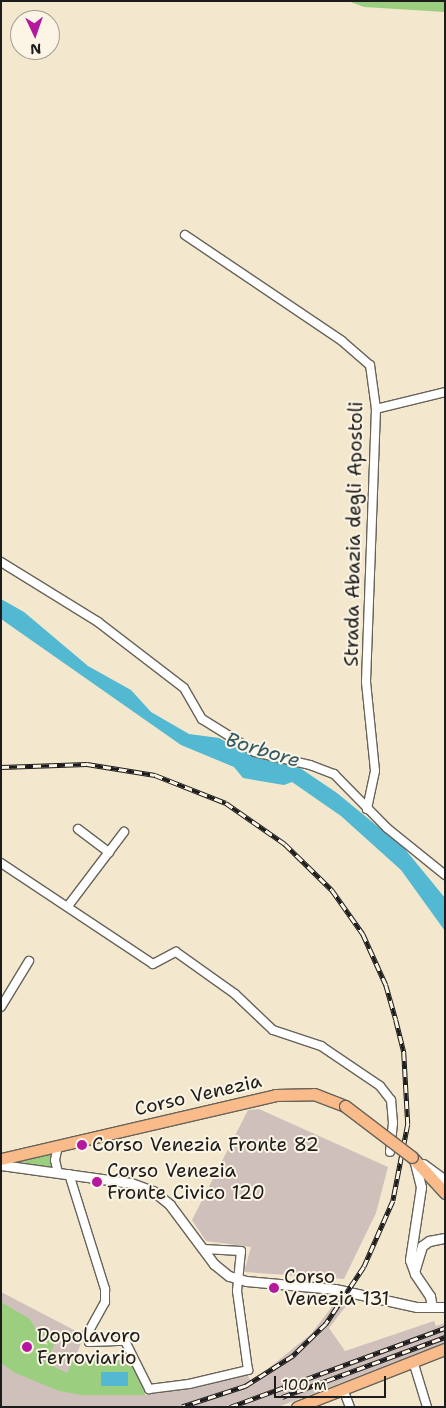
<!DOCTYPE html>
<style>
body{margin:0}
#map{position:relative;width:446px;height:1408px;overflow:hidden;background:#f3e8cd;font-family:"Shantell Sans",sans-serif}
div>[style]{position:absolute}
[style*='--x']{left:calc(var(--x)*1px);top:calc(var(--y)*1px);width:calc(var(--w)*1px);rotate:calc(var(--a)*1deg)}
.industrial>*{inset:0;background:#d0c0bc}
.green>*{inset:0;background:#9bcf7f}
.water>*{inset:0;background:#53b8d1}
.roads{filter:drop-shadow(1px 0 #67635a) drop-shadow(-1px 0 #67635a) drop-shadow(0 1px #67635a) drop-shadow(0 -1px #67635a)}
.minor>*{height:8px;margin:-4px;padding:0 4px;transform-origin:4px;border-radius:4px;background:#fff}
.tertiary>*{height:9px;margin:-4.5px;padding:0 4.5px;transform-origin:4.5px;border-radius:4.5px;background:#fff}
.primary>*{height:11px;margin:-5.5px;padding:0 5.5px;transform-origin:5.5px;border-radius:5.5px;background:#fabb8b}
.rail>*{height:4.5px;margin-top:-2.25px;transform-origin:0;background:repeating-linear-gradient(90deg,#fcf5e5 0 8px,#1c1c1c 0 16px);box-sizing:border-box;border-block:1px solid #1c1c1c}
.bridges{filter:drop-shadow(1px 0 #67635a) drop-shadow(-1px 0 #67635a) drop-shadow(0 1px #67635a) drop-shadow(0 -1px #67635a)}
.primary-bridge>*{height:11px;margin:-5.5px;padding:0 5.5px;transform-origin:5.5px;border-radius:5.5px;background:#fabb8b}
.dots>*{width:14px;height:14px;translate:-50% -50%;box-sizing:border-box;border:2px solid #fcf5e5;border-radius:50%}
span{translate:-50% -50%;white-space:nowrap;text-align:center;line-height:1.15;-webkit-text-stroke:4px #fcf5e5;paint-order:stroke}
.street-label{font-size:19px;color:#1c1c1c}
.poi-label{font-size:19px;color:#1c1c1c}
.left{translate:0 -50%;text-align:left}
.water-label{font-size:20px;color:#325a64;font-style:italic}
.frame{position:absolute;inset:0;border:2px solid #1c1c1c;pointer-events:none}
.north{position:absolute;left:10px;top:10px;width:50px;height:50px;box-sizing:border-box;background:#fcf5e5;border:1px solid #a29e95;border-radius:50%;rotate:177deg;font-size:14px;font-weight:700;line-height:20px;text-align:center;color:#1c1c1c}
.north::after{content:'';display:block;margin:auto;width:18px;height:22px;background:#b5179e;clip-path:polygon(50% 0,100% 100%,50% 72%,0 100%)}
.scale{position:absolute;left:274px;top:1376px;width:112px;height:22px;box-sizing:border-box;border:2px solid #1c1c1c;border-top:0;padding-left:6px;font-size:15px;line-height:18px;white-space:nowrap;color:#1c1c1c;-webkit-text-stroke:4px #fcf5e5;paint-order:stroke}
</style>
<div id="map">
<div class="industrial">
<div style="clip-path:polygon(259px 1109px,388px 1167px,376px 1213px,344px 1279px,244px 1272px,251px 1247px,206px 1241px,192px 1220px,248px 1110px)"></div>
<div style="clip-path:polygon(1px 1292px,74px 1330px,82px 1341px,76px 1356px,135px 1362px,145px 1395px,198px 1387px,247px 1373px,250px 1380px,259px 1376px,311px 1334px,341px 1295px,353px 1297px,329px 1328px,345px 1351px,434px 1321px,436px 1326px,445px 1323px,445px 1343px,278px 1407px,1px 1407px)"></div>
</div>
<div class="green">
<div style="clip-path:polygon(348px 1px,445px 1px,445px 12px,364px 7px)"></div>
<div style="clip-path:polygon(51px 1153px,51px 1168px,20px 1162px,21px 1160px)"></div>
<div style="clip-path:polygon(1px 1302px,30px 1319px,35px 1328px,57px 1338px,46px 1363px,67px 1373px,75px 1356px,135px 1362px,145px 1395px,82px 1395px,59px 1391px,15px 1373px,1px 1363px)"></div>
</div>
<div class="water">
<div style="clip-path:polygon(1px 599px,24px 612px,88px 666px,131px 690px,151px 712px,189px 734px,219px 738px,252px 756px,300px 768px,337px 793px,404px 848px,445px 898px,445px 931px,401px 870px,341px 816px,292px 782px,284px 785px,243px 778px,234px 767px,181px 745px,1px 619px)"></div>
<div style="clip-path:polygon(101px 1372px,128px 1372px,128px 1386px,101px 1386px)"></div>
</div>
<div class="roads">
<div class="minor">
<div style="--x:185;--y:235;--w:189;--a:34"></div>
<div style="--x:342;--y:341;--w:37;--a:41"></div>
<div style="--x:370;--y:365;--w:44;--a:82.2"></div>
<div style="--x:376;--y:409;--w:273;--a:92.1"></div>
<div style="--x:366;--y:682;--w:89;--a:84.2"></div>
<div style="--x:375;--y:771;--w:39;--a:102"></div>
<div style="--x:376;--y:409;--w:71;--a:-13.8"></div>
<div style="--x:1;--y:562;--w:114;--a:31.7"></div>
<div style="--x:98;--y:622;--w:108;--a:37.5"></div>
<div style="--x:184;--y:688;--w:36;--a:60"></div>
<div style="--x:202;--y:719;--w:62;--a:31.9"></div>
<div style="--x:255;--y:752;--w:57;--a:13.3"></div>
<div style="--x:310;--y:765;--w:26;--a:21"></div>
<div style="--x:334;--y:774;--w:76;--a:45.5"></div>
<div style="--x:387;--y:828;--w:75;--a:39"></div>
<div style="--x:78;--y:829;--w:39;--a:37"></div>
<div style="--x:1;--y:863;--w:182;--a:33.6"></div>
<div style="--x:153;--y:964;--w:26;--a:-28"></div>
<div style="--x:176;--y:952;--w:72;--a:35.4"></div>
<div style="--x:235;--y:994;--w:52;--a:43.5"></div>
<div style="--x:273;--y:1030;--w:51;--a:18.4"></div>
<div style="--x:321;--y:1046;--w:71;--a:34.1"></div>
<div style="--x:380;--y:1086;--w:18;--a:52"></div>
<div style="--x:391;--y:1100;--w:23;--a:85"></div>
<div style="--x:393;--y:1123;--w:29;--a:96"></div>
<div style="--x:68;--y:906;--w:93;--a:-52.9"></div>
<div style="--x:1;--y:1007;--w:54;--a:-58.7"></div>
<div style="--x:58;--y:1173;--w:13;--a:-103"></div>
<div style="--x:55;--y:1160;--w:14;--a:-78"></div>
<div style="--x:69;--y:1174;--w:121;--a:72.6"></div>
<div style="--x:105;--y:1289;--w:13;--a:90"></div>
<div style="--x:105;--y:1302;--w:37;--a:119"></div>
<div style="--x:87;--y:1334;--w:8;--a:76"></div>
<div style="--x:89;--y:1342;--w:36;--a:-2"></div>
<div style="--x:125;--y:1341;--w:54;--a:63.4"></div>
<div style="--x:149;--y:1389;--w:40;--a:-7.1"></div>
<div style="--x:189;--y:1384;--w:61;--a:-13.3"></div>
<div style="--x:248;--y:1370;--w:80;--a:-97.9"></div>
<div style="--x:237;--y:1291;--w:40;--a:-84.3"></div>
<div style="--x:241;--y:1251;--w:38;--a:-177"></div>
<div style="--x:413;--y:1361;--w:48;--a:73.1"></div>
<div style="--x:343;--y:1389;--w:19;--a:69"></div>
</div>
<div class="tertiary">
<div style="--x:415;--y:1163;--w:25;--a:76"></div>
<div style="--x:421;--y:1187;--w:74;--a:98.6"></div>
<div style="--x:410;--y:1260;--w:15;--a:70"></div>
<div style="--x:415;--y:1274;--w:27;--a:56"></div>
<div style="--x:430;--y:1296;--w:11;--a:80"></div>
<div style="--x:423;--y:1164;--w:27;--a:36"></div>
<div style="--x:1;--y:1165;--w:131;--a:7.9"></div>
<div style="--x:131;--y:1183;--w:23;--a:20"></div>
<div style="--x:153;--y:1191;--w:22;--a:39"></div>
<div style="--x:170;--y:1205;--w:74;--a:53.3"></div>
<div style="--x:214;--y:1264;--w:19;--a:39"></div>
<div style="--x:229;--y:1276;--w:18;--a:16"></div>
<div style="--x:246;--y:1281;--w:89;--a:5.1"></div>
<div style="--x:335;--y:1289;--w:84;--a:12.4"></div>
<div style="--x:417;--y:1307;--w:28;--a:0"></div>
<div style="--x:415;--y:1269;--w:24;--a:-73"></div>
<div style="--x:422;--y:1246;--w:9;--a:-36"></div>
<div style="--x:429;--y:1241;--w:16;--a:-11"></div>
</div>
<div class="primary">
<div style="--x:412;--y:1157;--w:49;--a:47.5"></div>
<div style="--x:1;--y:1159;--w:281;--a:-13.1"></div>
<div style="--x:275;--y:1095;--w:39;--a:-1"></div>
<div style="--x:314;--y:1094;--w:33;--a:21"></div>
<div style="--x:297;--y:1407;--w:159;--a:-21.4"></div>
</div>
</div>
<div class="rail">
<div style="--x:1;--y:767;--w:86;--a:-2"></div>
<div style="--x:87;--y:764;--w:69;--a:9.2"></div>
<div style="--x:155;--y:775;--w:76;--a:21.5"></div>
<div style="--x:226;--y:803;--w:72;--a:34.8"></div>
<div style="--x:285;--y:844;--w:66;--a:44.4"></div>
<div style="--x:332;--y:890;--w:54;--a:54.8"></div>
<div style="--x:363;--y:934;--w:56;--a:65.7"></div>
<div style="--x:386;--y:985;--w:36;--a:74"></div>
<div style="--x:396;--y:1020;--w:34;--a:76"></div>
<div style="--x:404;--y:1053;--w:71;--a:86.8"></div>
<div style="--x:408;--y:1124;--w:78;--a:101"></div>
<div style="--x:393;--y:1201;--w:72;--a:113.7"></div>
<div style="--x:364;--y:1267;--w:69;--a:123.7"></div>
<div style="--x:326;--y:1324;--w:46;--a:135.9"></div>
<div style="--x:293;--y:1356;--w:56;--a:147.4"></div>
<div style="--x:246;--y:1386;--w:67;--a:161.8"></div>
<div style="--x:282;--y:1397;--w:174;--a:-20.2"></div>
<div style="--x:230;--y:1407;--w:229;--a:-20.2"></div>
</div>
<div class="bridges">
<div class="primary-bridge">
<div style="--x:345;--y:1106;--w:84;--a:37.3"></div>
</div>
</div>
<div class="dots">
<div style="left:82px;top:1145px;background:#b5179e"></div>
<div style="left:97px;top:1182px;background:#b5179e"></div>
<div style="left:274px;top:1288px;background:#b5179e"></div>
<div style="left:27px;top:1347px;background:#b5179e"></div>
</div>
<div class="street-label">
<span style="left:354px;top:534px;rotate:-89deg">Strada Abazia degli Apostoli</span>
<span style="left:198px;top:1095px;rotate:-13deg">Corso Venezia</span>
</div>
<div class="poi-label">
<span class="left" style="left:92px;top:1145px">Corso Venezia Fronte 82</span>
<span class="left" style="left:107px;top:1182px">Corso Venezia<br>Fronte Civico 120</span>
<span class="left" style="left:284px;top:1288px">Corso<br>Venezia 131</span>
<span class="left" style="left:37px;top:1347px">Dopolavoro<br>Ferroviario</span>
</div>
<div class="water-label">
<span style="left:263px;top:750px;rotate:17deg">Borbore</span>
</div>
<div class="frame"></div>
<div class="north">N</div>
<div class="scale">100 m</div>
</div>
